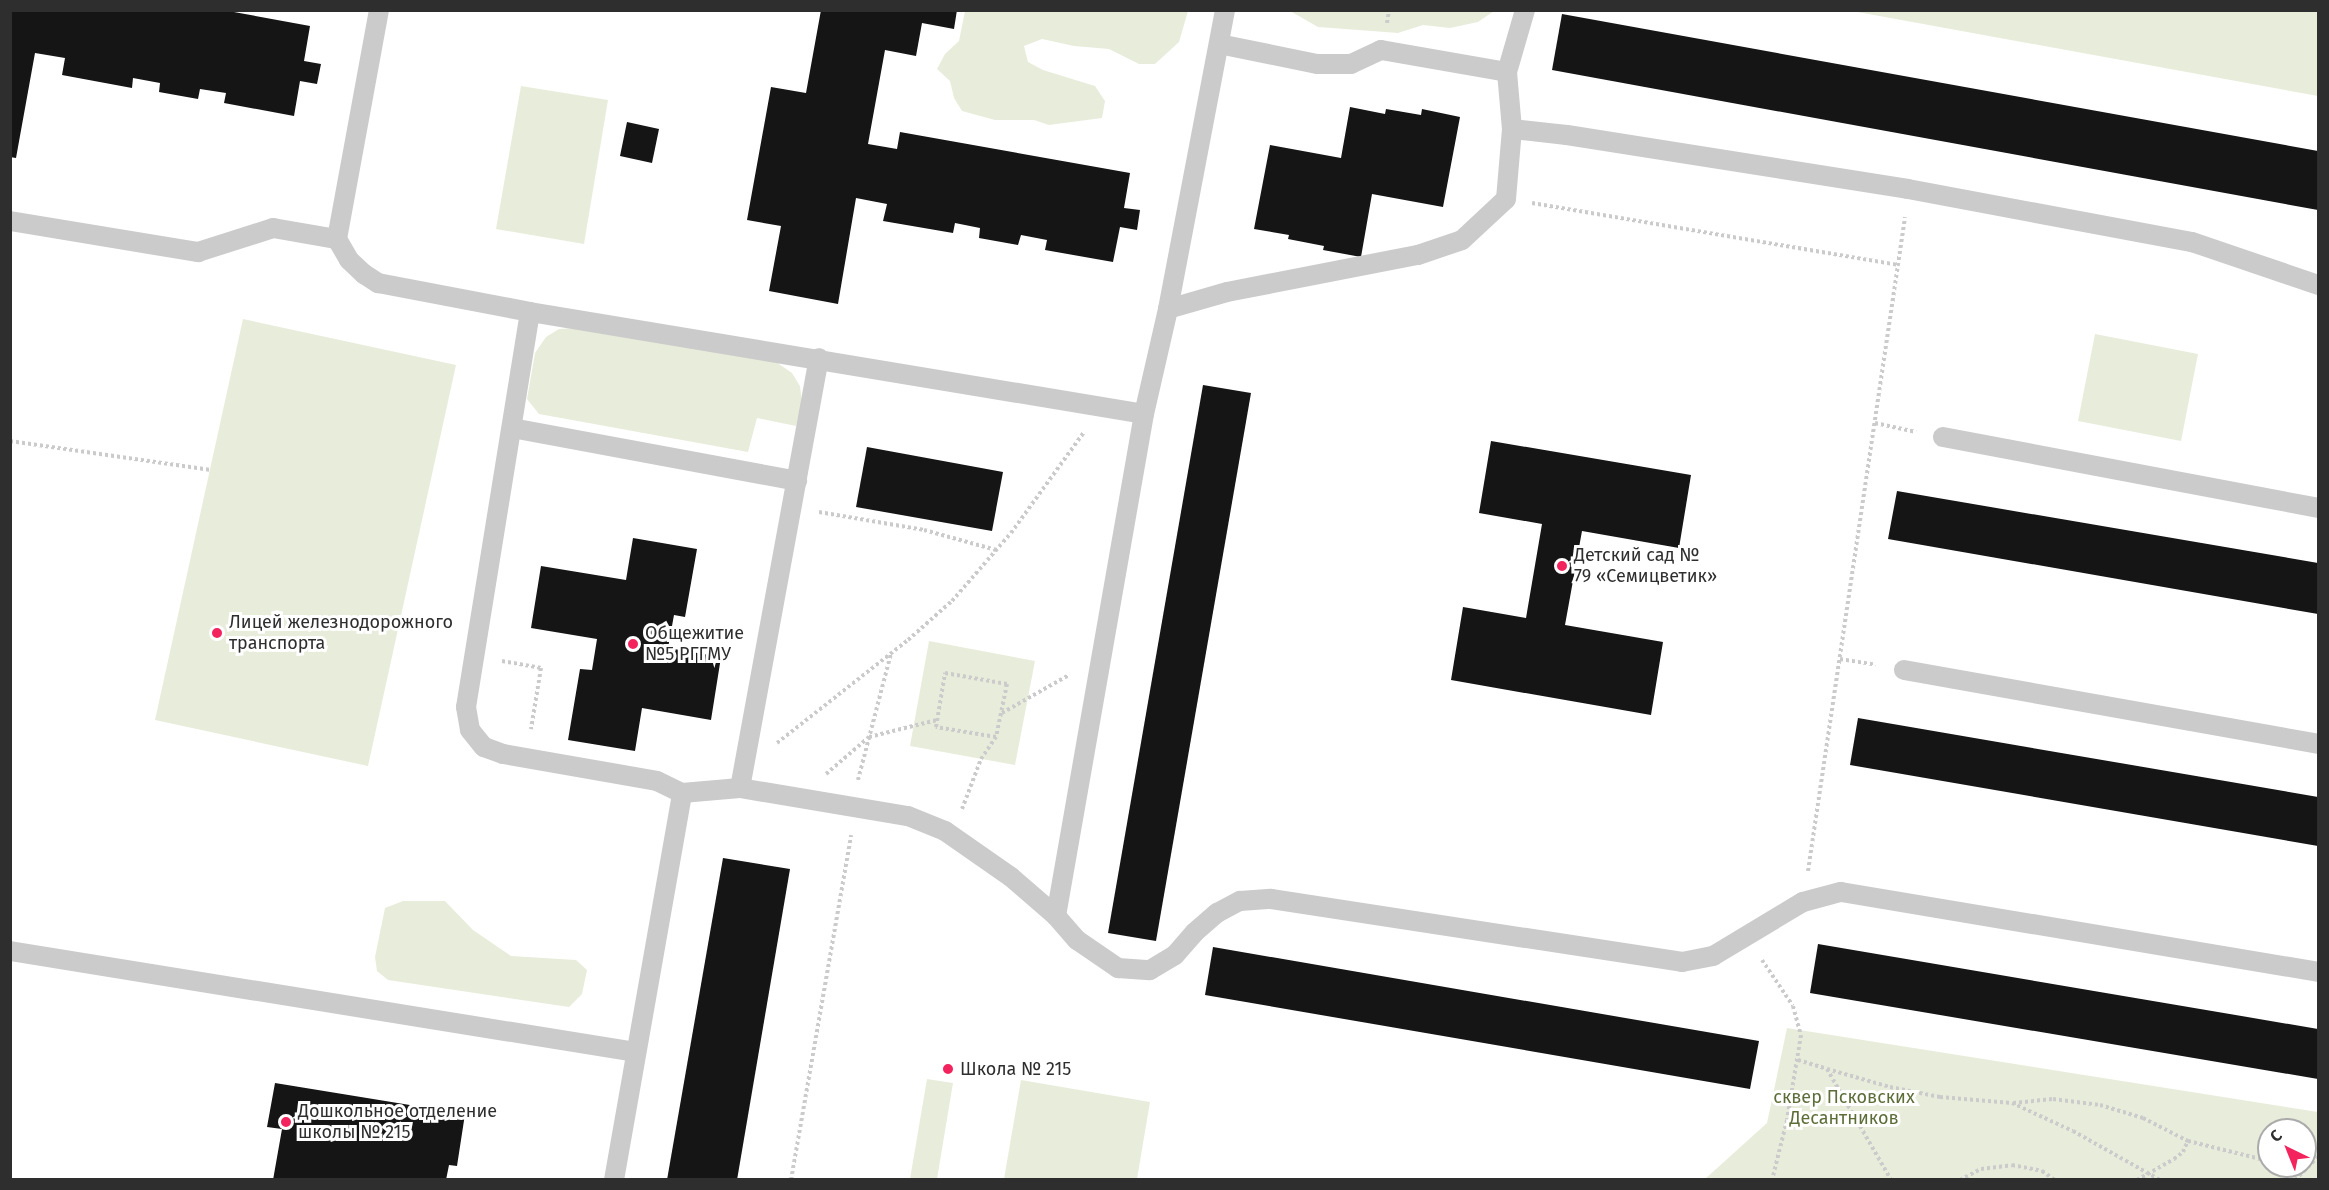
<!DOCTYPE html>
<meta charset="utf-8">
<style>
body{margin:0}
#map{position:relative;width:2329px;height:1190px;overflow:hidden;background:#fff;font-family:"Fira Sans",sans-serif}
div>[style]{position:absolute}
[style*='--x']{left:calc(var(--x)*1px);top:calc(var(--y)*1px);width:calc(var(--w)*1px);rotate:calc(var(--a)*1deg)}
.green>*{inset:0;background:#e8eddb}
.building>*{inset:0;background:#151515}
.path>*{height:4px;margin-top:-2px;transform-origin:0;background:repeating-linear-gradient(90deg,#cbcbcb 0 3px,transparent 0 6px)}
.service>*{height:20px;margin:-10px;padding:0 10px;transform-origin:10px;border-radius:10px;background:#cbcbcb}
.dots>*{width:16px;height:16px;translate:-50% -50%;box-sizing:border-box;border:3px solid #fff;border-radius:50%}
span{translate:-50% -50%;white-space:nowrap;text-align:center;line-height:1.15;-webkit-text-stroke:6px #fff;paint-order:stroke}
.poi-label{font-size:18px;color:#2e2e2e}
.left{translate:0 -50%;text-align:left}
.park-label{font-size:18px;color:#5c6d38}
.frame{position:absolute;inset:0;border:12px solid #2e2e2e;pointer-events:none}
.north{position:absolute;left:2257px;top:1118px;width:60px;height:60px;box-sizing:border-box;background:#fff;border:2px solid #ababab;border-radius:50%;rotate:317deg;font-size:16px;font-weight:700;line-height:24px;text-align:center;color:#2e2e2e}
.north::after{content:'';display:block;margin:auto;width:21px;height:27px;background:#f2235d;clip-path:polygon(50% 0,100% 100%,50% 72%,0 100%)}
</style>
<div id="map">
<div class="green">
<div style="clip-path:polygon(965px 11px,965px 10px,1188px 11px,1179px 42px,1155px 64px,1139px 64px,1109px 49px,1074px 46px,1042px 39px,1024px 46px,1028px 62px,1043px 70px,1095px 86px,1105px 101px,1102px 118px,1049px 125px,1034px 120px,995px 120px,962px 111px,954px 98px,950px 81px,937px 69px,945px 54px,959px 41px)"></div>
<div style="clip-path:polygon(1290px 11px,1494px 11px,1478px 22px,1450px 28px,1423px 25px,1398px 33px,1318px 27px)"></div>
<div style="clip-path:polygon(1852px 11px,2318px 11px,2318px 96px)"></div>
<div style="clip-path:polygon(521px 86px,608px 100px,584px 244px,496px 229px)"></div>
<div style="clip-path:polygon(243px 319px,456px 365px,368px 766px,155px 720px)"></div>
<div style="clip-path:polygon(576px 328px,776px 362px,792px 373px,800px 386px,802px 403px,796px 426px,757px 418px,748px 452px,539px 414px,527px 399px,535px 353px,546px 337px,559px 329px)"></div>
<div style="clip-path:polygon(2095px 334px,2198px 354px,2181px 441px,2078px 421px)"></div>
<div style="clip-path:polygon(929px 641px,1035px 661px,1015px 765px,910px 746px)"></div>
<div style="clip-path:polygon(403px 901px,445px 901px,473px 930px,511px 956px,576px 960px,587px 970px,582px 994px,569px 1007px,388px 980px,377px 971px,375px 957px,385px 908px)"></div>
<div style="clip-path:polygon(evenodd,1787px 1028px,2318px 1112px,2318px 1179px,1705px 1179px,1767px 1123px,1787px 1028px,2269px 1130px,2305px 1130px,2305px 1166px,2269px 1166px,2269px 1130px)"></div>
<div style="clip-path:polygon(927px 1079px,953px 1083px,937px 1179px,910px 1179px)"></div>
<div style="clip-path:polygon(1021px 1080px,1150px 1102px,1137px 1179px,1004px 1179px)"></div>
</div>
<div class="building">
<div style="clip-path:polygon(10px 10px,223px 10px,310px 26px,304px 61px,321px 64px,317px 84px,300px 81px,294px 116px,224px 103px,226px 93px,200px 89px,198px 99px,159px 92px,160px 83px,133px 78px,132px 88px,62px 75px,65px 58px,35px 53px,16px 158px,10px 157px)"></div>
<div style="clip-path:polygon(821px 10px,957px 10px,954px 29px,922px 23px,916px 56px,885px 50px,868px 144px,897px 149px,900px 132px,1130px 173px,1124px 208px,1140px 210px,1137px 230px,1120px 227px,1113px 262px,1045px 250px,1047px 240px,1021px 235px,1018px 245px,979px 238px,980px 228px,955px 223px,953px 233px,883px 221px,887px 204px,856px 198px,838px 304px,769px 291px,781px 226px,747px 220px,771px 87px,806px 93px)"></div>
<div style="clip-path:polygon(1562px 14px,2318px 151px,2318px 210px,1552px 70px)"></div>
<div style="clip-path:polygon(1350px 107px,1385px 114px,1386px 109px,1421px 115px,1422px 109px,1460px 117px,1443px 207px,1372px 194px,1361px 257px,1323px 250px,1324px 246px,1288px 239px,1289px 235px,1254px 229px,1270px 145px,1341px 158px)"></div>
<div style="clip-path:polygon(627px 122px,659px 129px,652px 163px,620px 156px)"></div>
<div style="clip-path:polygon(1203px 385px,1251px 393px,1156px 941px,1108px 933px)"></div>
<div style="clip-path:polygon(1491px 441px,1691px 475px,1679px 548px,1582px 531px,1565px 625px,1663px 642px,1651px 715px,1451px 680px,1463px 607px,1526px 618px,1542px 524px,1479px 513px)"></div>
<div style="clip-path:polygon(867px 447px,1003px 472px,992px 531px,856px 507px)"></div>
<div style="clip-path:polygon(1897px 491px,2318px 563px,2318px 614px,1888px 539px)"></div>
<div style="clip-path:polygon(633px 538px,697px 549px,685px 617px,674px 615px,668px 648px,721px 657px,711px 720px,642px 708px,635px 751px,568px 740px,580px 669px,592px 670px,597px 639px,531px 628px,541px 566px,626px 580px)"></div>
<div style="clip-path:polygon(1858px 718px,2318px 797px,2318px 846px,1850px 765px)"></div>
<div style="clip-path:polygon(723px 858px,790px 869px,737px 1180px,667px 1180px)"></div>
<div style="clip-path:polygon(1818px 944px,2318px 1029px,2318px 1079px,1810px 993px)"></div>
<div style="clip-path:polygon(1213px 947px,1759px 1041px,1750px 1089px,1205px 995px)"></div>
<div style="clip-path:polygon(275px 1083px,465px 1114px,457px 1166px,449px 1165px,446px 1180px,273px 1180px,282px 1129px,267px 1127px)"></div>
</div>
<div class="path">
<div style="--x:1387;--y:23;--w:13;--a:-81"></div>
<div style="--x:1532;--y:203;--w:371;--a:9.6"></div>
<div style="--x:1875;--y:423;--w:42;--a:12.4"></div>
<div style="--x:10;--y:441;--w:203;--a:8.2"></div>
<div style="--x:819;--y:512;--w:107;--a:9.7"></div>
<div style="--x:924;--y:530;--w:75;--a:15.5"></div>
<div style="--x:1840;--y:659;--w:36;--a:9"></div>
<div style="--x:502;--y:661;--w:40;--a:10"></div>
<div style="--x:541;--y:668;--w:62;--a:99.3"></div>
<div style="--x:945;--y:673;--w:63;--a:10.1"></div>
<div style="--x:1007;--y:684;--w:54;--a:101.7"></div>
<div style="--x:996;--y:737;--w:61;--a:-170.5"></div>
<div style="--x:936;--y:727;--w:55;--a:-80.5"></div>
<div style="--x:1002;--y:713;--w:77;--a:-29.6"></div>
<div style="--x:777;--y:743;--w:167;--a:-38.2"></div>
<div style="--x:908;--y:640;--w:59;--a:-41.6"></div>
<div style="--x:952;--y:601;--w:90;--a:-49.1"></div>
<div style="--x:1011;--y:533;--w:125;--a:-54.1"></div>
<div style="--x:826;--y:774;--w:57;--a:-40.7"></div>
<div style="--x:869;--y:737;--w:70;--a:-14"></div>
<div style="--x:858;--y:780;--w:131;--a:-75.4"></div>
<div style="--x:962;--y:809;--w:53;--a:-69.2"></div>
<div style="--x:981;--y:759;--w:27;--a:-56"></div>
<div style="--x:1808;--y:871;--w:661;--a:-81.56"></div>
<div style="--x:1762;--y:960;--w:55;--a:56"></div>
<div style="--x:1793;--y:1006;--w:30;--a:75"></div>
<div style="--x:1801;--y:1035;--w:86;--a:99.4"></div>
<div style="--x:1787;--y:1120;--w:62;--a:104"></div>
<div style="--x:1798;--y:1060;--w:30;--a:17"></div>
<div style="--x:1827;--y:1069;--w:128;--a:60"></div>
<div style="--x:1827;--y:1069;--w:66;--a:15.9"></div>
<div style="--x:1890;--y:1087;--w:51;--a:11.3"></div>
<div style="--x:1940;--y:1097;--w:72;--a:4.8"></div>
<div style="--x:2012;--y:1103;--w:67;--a:24.7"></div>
<div style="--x:2073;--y:1131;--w:100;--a:29.4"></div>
<div style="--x:2013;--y:1103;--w:40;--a:-5.7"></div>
<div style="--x:2053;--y:1099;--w:47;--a:7.3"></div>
<div style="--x:2100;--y:1105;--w:45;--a:16.8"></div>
<div style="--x:2143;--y:1118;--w:51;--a:27.1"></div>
<div style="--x:2188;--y:1141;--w:83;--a:13.9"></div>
<div style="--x:791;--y:1180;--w:350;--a:-80.1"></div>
<div style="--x:1960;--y:1180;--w:24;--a:-28"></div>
<div style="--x:1981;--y:1169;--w:31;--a:-7"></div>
<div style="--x:2012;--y:1165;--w:31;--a:11"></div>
<div style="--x:2042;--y:1171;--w:16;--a:35"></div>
<div style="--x:2137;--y:1180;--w:43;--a:-29.6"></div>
<div style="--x:2174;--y:1159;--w:11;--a:-38"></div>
<div style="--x:2183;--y:1152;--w:12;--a:-66"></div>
<div style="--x:2295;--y:1180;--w:33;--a:-45"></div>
</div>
<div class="service">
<div style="--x:379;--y:10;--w:233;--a:100.4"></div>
<div style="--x:337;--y:239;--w:24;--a:60"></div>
<div style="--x:349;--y:260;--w:21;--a:43"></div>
<div style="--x:364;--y:274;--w:17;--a:33"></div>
<div style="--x:378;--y:283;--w:155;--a:10.8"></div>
<div style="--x:530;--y:312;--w:622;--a:9.43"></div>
<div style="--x:1525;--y:10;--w:65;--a:106.2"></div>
<div style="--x:1507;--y:72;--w:57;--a:85"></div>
<div style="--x:1512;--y:129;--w:55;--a:6.2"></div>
<div style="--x:1567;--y:135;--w:345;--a:9"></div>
<div style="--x:1908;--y:189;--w:289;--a:10.6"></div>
<div style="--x:2192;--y:242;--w:133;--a:18.8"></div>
<div style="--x:1219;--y:44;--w:100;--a:11.5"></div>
<div style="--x:1317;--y:64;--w:34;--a:0"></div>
<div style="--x:1351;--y:64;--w:33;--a:-25"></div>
<div style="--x:1381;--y:50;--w:128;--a:9.9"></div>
<div style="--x:10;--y:221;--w:191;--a:9.4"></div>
<div style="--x:198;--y:252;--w:79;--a:-17.7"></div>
<div style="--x:273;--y:228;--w:65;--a:9.8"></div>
<div style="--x:1168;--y:309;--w:61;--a:-16.1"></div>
<div style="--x:1227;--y:292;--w:195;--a:-11"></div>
<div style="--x:1418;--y:255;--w:46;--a:-18.8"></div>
<div style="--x:1462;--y:240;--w:60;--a:-43"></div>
<div style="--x:1506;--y:199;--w:70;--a:-85.1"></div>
<div style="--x:530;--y:312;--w:400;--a:99.2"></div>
<div style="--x:466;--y:707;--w:23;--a:80"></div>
<div style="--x:470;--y:730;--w:22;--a:51"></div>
<div style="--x:484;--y:747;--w:20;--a:20"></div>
<div style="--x:503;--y:754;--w:156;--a:9.9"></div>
<div style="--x:657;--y:781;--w:28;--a:26"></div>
<div style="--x:512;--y:428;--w:290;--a:10.5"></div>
<div style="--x:1943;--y:437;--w:382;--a:10.7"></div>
<div style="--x:1904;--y:670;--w:421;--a:10.1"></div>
<div style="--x:740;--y:788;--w:437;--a:-79.6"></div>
<div style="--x:1056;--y:916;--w:510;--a:-80.06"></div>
<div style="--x:1144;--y:414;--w:108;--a:-77.1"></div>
<div style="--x:1168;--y:309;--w:304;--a:-79.2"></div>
<div style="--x:10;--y:951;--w:633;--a:9.18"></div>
<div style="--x:614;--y:1180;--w:393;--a:-80"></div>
<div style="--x:682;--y:793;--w:58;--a:-4.9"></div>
<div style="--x:740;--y:788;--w:170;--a:9.5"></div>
<div style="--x:908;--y:816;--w:40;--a:22"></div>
<div style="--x:945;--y:831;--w:80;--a:34.9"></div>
<div style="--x:1011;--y:877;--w:60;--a:40.9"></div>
<div style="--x:1056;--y:916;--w:32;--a:49"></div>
<div style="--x:1077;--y:940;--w:50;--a:34.3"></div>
<div style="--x:1118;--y:968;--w:32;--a:4"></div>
<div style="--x:1150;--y:970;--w:29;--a:-31"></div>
<div style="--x:1175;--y:955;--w:30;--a:-49"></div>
<div style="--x:1195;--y:932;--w:29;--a:-41"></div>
<div style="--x:1217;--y:913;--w:26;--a:-28"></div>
<div style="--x:1240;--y:901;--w:31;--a:-4"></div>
<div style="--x:1271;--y:899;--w:416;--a:8.7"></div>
<div style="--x:1682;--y:962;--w:32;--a:-11"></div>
<div style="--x:1713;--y:956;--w:105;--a:-31"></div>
<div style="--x:1803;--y:902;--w:39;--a:-15"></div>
<div style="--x:1841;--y:892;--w:484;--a:9.5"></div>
</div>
<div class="dots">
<div style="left:1562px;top:566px;background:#f2235d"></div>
<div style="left:217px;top:633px;background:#f2235d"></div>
<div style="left:633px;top:644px;background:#f2235d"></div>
<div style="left:948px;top:1069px;background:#f2235d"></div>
<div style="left:286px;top:1122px;background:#f2235d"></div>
</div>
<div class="poi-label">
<span class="left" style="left:1574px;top:566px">Детский сад №<br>79 «Семицветик»</span>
<span class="left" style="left:229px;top:633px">Лицей железнодорожного<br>транспорта</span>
<span class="left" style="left:645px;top:644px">Общежитие<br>№5 РГГМУ</span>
<span class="left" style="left:960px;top:1069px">Школа № 215</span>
<span class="left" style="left:298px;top:1122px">Дошкольное отделение<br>школы № 215</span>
</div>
<div class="park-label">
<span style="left:1844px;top:1108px">сквер Псковских<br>Десантников</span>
</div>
<div class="frame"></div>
<div class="north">С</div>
</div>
